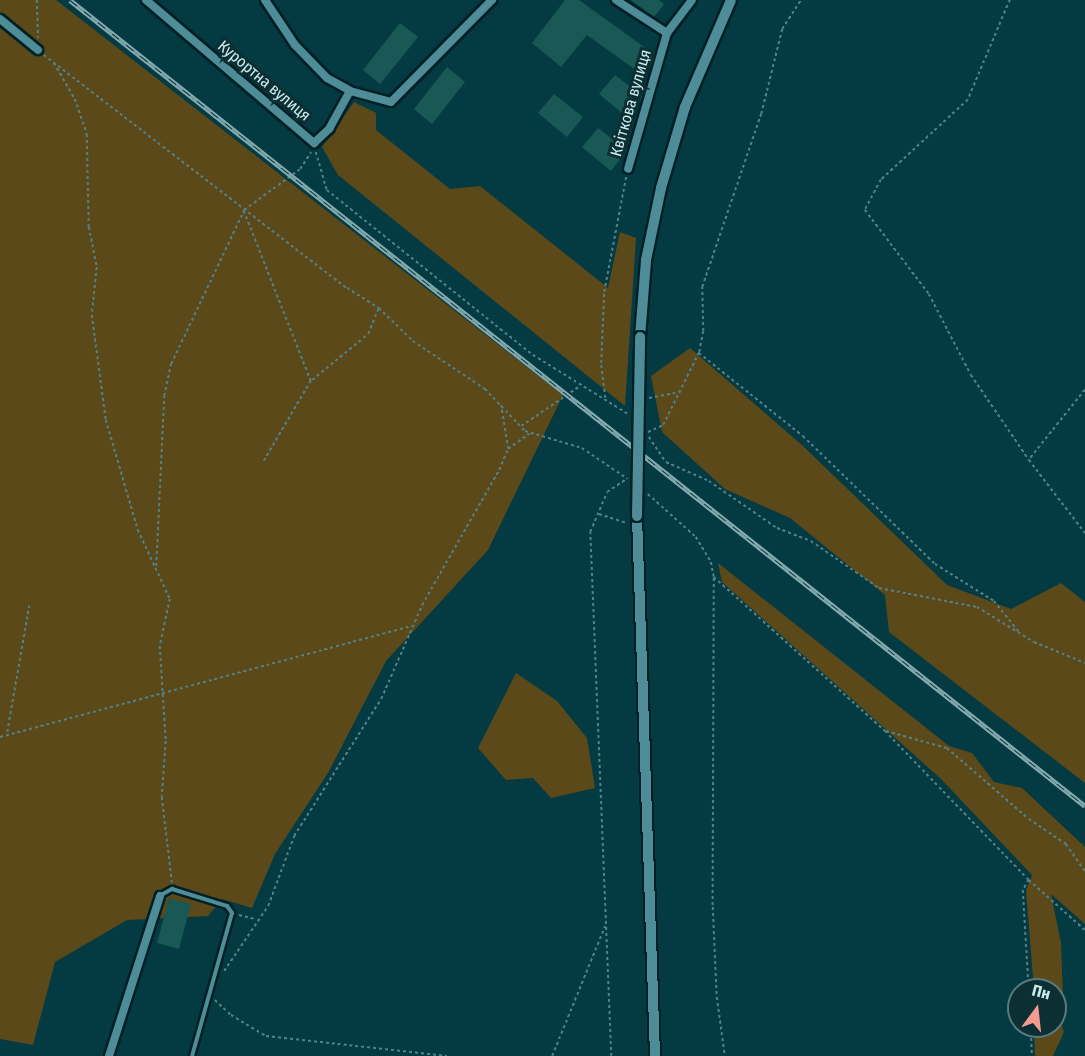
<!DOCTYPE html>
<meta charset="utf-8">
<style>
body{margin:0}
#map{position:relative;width:1085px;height:1056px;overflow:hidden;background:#043b42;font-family:"Fira Sans Condensed",sans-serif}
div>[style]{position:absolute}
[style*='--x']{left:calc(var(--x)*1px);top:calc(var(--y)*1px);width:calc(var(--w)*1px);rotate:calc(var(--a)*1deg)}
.green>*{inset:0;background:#5b4919}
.building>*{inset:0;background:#195854}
.path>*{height:1.5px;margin-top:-0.75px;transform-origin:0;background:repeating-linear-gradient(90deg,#538187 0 3px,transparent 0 6px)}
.roads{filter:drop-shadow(2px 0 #002025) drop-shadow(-2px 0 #002025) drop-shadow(0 2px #002025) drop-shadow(0 -2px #002025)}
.service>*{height:4px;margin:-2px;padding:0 2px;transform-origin:2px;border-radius:2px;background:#4e8d97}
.minor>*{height:8px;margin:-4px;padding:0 4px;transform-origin:4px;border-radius:4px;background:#4e8d97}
.secondary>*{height:10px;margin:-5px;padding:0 5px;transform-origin:5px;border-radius:5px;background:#4e8d97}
.rail>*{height:5px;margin-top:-2.5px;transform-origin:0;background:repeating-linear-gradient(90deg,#0c2f34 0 9px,#85adb2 0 18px);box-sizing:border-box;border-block:2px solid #85adb2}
.bridges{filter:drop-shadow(2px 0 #002025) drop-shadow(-2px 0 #002025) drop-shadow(0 2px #002025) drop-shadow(0 -2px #002025)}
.secondary-bridge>*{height:10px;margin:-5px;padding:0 5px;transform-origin:5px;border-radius:5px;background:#4e8d97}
span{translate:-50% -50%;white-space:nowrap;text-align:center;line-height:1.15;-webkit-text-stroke:6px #0c2f34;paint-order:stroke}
.street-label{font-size:16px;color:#caeaee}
.north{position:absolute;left:1007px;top:978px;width:60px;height:60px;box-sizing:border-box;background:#0c2f34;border:2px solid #587a7e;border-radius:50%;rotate:15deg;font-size:16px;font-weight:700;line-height:24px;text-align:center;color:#caeaee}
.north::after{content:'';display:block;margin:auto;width:21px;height:27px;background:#f59c90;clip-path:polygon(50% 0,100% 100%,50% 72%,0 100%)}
</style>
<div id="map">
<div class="green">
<div style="clip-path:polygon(0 0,56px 0,563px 395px,488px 550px,386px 661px,328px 773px,275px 854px,252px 908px,222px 899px,208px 916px,127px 920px,55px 962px,33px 1045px,0 1039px)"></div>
<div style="clip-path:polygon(354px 102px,376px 113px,376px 130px,450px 189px,480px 186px,608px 288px,620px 232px,636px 238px,625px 406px,338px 175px,322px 147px)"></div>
<div style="clip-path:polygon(690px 348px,803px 446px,947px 585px,1011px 609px,1061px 583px,1085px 602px,1085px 783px,889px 632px,885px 595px,790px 518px,725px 489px,662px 432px,651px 376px)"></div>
<div style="clip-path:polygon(718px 563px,949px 746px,972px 753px,994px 782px,1022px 788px,1085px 847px,1085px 924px,1051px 894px,1061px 943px,1063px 998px,1058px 1016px,1064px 1032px,1053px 1056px,1035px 1056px,1034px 1026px,1055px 1026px,1055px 990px,1034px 990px,1026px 890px,1032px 875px,941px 779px,722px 582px)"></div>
<div style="clip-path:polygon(516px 673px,557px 701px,587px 738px,595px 788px,551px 798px,533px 778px,506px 780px,478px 748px)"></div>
</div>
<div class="building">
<div style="clip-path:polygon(565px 0,579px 0,651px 52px,637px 71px,587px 35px,561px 67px,532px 43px)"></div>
<div style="clip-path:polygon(631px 0,659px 0,664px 4px,654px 17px)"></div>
<div style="clip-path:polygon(400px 23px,418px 37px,380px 84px,363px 70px)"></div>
<div style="clip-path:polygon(447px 67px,465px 82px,432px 124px,414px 109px)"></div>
<div style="clip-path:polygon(615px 75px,642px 96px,628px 118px,599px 94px)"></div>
<div style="clip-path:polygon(554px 94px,583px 117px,567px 137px,538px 113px)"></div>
<div style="clip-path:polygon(598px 128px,627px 150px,611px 171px,582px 147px)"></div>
<div style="clip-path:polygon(169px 898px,191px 904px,179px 949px,157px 943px)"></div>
</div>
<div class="path">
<div style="--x:37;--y:0;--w:38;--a:88"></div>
<div style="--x:1010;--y:0;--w:108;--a:112.8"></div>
<div style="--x:968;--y:100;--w:118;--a:137.4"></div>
<div style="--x:881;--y:180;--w:34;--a:118"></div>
<div style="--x:865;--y:210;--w:106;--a:52.7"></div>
<div style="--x:929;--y:294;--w:91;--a:62.6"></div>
<div style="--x:971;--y:375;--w:103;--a:55.7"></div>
<div style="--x:44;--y:55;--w:382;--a:37.6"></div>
<div style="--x:347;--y:288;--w:38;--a:32"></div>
<div style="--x:379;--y:308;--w:47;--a:44.1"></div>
<div style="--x:413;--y:341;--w:87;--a:33.7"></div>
<div style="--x:485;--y:389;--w:58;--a:46.4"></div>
<div style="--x:525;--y:431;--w:59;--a:16.6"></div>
<div style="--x:582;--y:448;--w:55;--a:34"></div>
<div style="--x:54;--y:63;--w:42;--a:59.7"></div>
<div style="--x:75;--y:99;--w:37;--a:71"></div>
<div style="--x:87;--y:134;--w:93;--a:88.8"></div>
<div style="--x:89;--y:227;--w:41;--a:78.7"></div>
<div style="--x:97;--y:267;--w:48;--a:95.9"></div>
<div style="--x:92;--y:315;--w:106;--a:82.4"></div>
<div style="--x:106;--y:420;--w:115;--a:73.8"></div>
<div style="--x:138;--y:530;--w:76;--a:65.1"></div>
<div style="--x:170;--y:599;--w:48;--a:102"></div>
<div style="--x:160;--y:646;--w:95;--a:86.4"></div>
<div style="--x:166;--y:741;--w:56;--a:94.1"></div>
<div style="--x:162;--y:797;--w:86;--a:83.3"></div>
<div style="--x:316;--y:152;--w:40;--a:74"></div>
<div style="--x:327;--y:190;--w:264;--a:38.7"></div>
<div style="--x:533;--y:355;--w:112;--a:31.8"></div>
<div style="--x:244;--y:211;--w:183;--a:68.5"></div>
<div style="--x:311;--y:381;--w:93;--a:120.4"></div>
<div style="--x:699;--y:353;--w:133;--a:38.6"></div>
<div style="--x:803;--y:436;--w:184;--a:44.1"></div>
<div style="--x:935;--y:564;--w:70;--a:32.1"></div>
<div style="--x:994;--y:601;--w:40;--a:51"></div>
<div style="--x:312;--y:380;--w:72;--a:-39.4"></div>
<div style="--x:368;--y:334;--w:27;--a:-68"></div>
<div style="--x:1085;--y:390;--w:90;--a:128.7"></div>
<div style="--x:1029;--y:460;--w:92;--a:52.5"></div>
<div style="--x:605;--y:398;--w:35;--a:-97"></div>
<div style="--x:601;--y:363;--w:71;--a:-87.6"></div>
<div style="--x:604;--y:292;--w:117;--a:-79.2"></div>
<div style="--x:649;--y:398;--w:32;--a:-11"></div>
<div style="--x:521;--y:426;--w:71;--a:-34.1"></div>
<div style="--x:648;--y:432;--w:17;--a:-25"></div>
<div style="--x:663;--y:425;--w:81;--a:-63.7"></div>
<div style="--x:699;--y:352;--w:21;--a:-79"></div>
<div style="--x:703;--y:331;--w:44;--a:-91.3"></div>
<div style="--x:702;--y:287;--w:183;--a:-71.2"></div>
<div style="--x:761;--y:114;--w:88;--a:-76.1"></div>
<div style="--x:782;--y:29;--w:35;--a:-57"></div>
<div style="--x:649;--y:437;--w:30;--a:56"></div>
<div style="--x:666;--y:462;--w:47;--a:23.8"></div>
<div style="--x:709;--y:481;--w:83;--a:34.7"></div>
<div style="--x:777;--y:528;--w:36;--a:21"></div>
<div style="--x:811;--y:541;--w:83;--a:34.7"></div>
<div style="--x:879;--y:588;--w:100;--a:11"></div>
<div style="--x:977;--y:607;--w:67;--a:31.6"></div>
<div style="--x:1034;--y:642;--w:55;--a:22.4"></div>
<div style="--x:508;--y:449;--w:26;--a:-36"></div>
<div style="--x:648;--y:494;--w:64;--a:41.9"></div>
<div style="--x:696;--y:537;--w:29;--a:59"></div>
<div style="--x:711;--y:562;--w:15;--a:79"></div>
<div style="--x:714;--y:577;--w:230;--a:42"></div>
<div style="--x:885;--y:731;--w:207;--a:46"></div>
<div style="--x:1029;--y:880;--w:75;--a:41.8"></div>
<div style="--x:599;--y:514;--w:28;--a:18"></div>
<div style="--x:156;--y:566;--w:170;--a:-87.3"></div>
<div style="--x:164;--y:396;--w:33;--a:-78"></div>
<div style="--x:171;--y:364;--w:170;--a:-64.6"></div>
<div style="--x:244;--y:210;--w:69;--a:-36.2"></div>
<div style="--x:300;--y:169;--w:20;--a:-57"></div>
<div style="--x:714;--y:578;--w:329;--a:90.2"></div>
<div style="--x:713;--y:907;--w:90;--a:87.5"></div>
<div style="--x:717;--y:997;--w:60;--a:82.3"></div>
<div style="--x:886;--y:731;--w:63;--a:15.6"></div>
<div style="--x:947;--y:748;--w:108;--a:40.9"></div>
<div style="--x:1029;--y:819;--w:45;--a:34"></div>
<div style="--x:1066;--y:844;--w:33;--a:55"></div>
<div style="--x:7;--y:732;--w:128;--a:-80.1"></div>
<div style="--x:0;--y:737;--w:426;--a:-15.1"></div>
<div style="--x:1029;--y:880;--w:12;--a:121"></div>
<div style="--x:1023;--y:890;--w:100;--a:86.6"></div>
<div style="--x:239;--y:915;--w:16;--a:14"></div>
<div style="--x:224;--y:971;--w:78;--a:-55.9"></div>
<div style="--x:268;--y:906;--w:75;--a:-69.6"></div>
<div style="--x:294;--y:836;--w:162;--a:-57.6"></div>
<div style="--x:381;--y:699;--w:103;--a:-66.4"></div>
<div style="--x:422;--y:605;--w:155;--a:-60.3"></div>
<div style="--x:499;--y:470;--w:23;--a:-67"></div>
<div style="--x:508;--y:449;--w:44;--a:-99.2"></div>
<div style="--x:215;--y:1000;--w:22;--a:43"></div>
<div style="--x:231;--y:1015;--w:41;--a:31"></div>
<div style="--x:266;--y:1036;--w:182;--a:6.3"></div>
<div style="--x:1031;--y:1026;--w:30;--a:88"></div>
<div style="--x:552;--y:1056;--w:140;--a:-67.8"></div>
<div style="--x:611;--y:1056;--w:524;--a:-92.29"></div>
<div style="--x:590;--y:532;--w:43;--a:-67"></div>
<div style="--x:607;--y:492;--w:23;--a:-34"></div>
</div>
<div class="roads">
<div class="service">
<div style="--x:161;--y:895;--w:13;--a:-29"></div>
<div style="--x:172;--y:889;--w:58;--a:17.2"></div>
<div style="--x:227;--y:906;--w:9;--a:54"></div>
<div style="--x:232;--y:913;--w:148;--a:105.6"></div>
</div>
<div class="minor">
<div style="--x:146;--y:0;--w:221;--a:40.4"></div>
<div style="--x:314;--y:143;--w:21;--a:-43"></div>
<div style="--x:329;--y:129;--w:43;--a:-61.1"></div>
<div style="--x:265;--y:0;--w:54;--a:56.3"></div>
<div style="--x:295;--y:45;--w:46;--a:45.9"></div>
<div style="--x:327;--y:78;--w:26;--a:29"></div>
<div style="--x:350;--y:91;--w:42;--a:15"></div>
<div style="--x:391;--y:102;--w:144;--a:-45.3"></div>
<div style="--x:616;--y:0;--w:61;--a:32.9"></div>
<div style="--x:667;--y:33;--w:141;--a:106"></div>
<div style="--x:0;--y:19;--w:49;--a:39.2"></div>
<div style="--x:667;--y:33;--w:41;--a:-52.9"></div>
<div style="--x:109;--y:1056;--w:168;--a:-72.3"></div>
</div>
<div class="secondary">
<div style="--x:640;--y:337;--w:77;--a:-85.5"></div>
<div style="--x:646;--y:260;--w:74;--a:-78.2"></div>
<div style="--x:661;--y:188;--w:84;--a:-73.5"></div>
<div style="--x:685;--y:107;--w:116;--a:-66.7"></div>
<div style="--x:637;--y:516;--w:540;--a:88.09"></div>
</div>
</div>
<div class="rail">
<div style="--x:70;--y:0;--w:1296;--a:38.45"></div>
</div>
<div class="bridges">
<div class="secondary-bridge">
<div style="--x:637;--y:516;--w:179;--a:-89"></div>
</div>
</div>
<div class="street-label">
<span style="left:264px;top:81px;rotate:40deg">Курортна вулиця</span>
<span style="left:631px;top:103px;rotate:-74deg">Квіткова вулиця</span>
</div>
<div class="north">Пн</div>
</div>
